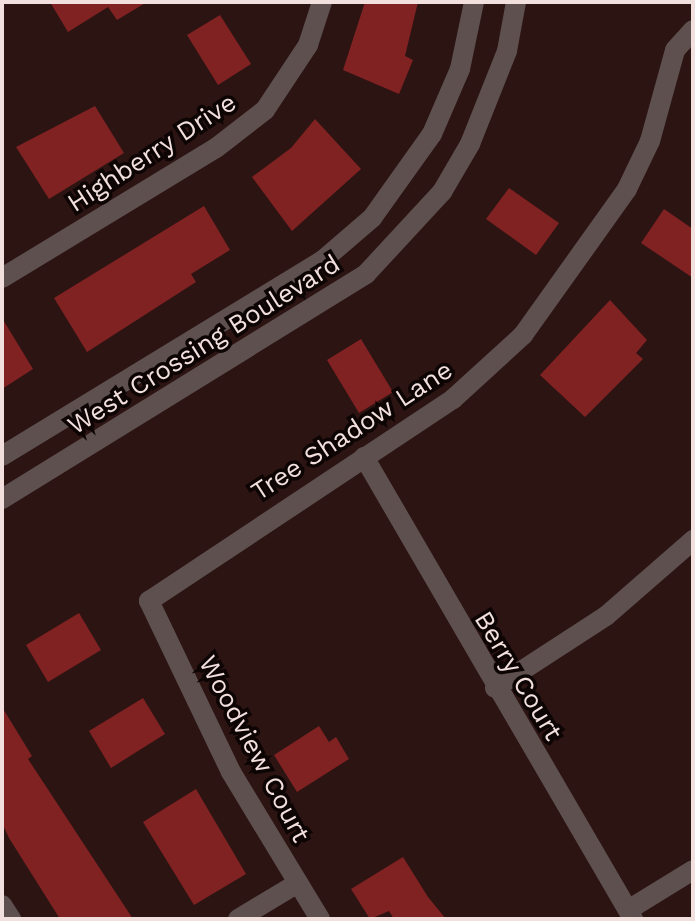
<!DOCTYPE html>
<style>
body{margin:0}
#map{position:relative;width:695px;height:921px;overflow:hidden;background:#2c1413;font-family:"Work Sans",sans-serif}
div>[style]{position:absolute}
[style*='--x']{left:calc(var(--x)*1px);top:calc(var(--y)*1px);width:calc(var(--w)*1px);rotate:calc(var(--a)*1deg)}
.building>*{inset:0;background:#802122}
.minor>*{height:20px;margin:-10px;padding:0 10px;transform-origin:10px;border-radius:10px;background:#5d504f}
span{translate:-50% -50%;white-space:nowrap;text-align:center;line-height:1.15;-webkit-text-stroke:7px #0d0404;paint-order:stroke}
.street-label{font-size:26px;color:#f2e0de}
.frame{position:absolute;inset:0;border:4px solid #f2e0de;pointer-events:none}
</style>
<div id="map">
<div class="building">
<div style="clip-path:polygon(50px 2px,147px 2px,117px 20px,108px 7px,68px 32px)"></div>
<div style="clip-path:polygon(365px 2px,418px 2px,405px 56px,413px 60px,399px 94px,343px 70px)"></div>
<div style="clip-path:polygon(220px 15px,251px 64px,218px 85px,187px 35px)"></div>
<div style="clip-path:polygon(95px 106px,124px 153px,49px 199px,16px 147px)"></div>
<div style="clip-path:polygon(315px 119px,361px 169px,292px 231px,252px 177px,291px 148px)"></div>
<div style="clip-path:polygon(509px 188px,559px 223px,536px 255px,486px 219px)"></div>
<div style="clip-path:polygon(204px 206px,230px 250px,191px 274px,196px 282px,87px 352px,54px 298px)"></div>
<div style="clip-path:polygon(664px 209px,693px 229px,693px 278px,641px 243px)"></div>
<div style="clip-path:polygon(610px 300px,647px 340px,636px 353px,643px 359px,585px 417px,540px 375px)"></div>
<div style="clip-path:polygon(2px 318px,33px 369px,2px 389px)"></div>
<div style="clip-path:polygon(361px 339px,393px 392px,359px 413px,327px 360px)"></div>
<div style="clip-path:polygon(79px 613px,101px 650px,48px 682px,26px 645px)"></div>
<div style="clip-path:polygon(143px 698px,165px 734px,111px 768px,89px 731px)"></div>
<div style="clip-path:polygon(2px 707px,32px 756px,28px 759px,133px 919px,60px 919px,9px 838px,2px 823px)"></div>
<div style="clip-path:polygon(319px 726px,329px 742px,336px 737px,349px 759px,297px 792px,274px 755px)"></div>
<div style="clip-path:polygon(196px 789px,246px 874px,194px 905px,143px 822px)"></div>
<div style="clip-path:polygon(403px 857px,428px 897px,446px 919px,394px 919px,389px 911px,370px 919px,351px 889px)"></div>
</div>
<div class="minor">
<div style="--x:2;--y:278;--w:250;--a:-31.3"></div>
<div style="--x:216;--y:148;--w:62;--a:-37.8"></div>
<div style="--x:265;--y:110;--w:78;--a:-56.5"></div>
<div style="--x:308;--y:45;--w:45;--a:-72"></div>
<div style="--x:2;--y:456;--w:376;--a:-31.4"></div>
<div style="--x:323;--y:260;--w:65;--a:-40.6"></div>
<div style="--x:372;--y:218;--w:103;--a:-54.5"></div>
<div style="--x:432;--y:134;--w:71;--a:-66.7"></div>
<div style="--x:460;--y:69;--w:68;--a:-78.2"></div>
<div style="--x:364;--y:457;--w:535;--a:59.79"></div>
<div style="--x:2;--y:499;--w:428;--a:-31.7"></div>
<div style="--x:366;--y:274;--w:112;--a:-47.2"></div>
<div style="--x:442;--y:192;--w:56;--a:-59.7"></div>
<div style="--x:470;--y:144;--w:100;--a:-68.3"></div>
<div style="--x:507;--y:51;--w:50;--a:-79.6"></div>
<div style="--x:495;--y:688;--w:132;--a:-33"></div>
<div style="--x:606;--y:616;--w:116;--a:-41.1"></div>
<div style="--x:2;--y:905;--w:17;--a:57"></div>
<div style="--x:628;--y:910;--w:76;--a:-31.6"></div>
<div style="--x:238;--y:919;--w:70;--a:-31"></div>
<div style="--x:320;--y:919;--w:172;--a:-121.2"></div>
<div style="--x:231;--y:772;--w:190;--a:-115.6"></div>
<div style="--x:149;--y:601;--w:365;--a:-33.6"></div>
<div style="--x:453;--y:399;--w:95;--a:-42.4"></div>
<div style="--x:523;--y:335;--w:179;--a:-54.5"></div>
<div style="--x:627;--y:189;--w:53;--a:-64.4"></div>
<div style="--x:650;--y:141;--w:94;--a:-74.6"></div>
<div style="--x:675;--y:50;--w:27;--a:-48"></div>
</div>
<div class="street-label">
<span style="left:152px;top:153px;rotate:-33deg">Highberry Drive</span>
<span style="left:204px;top:345px;rotate:-32deg">West Crossing Boulevard</span>
<span style="left:352px;top:431px;rotate:-33deg">Tree Shadow Lane</span>
<span style="left:518px;top:676px;rotate:59deg">Berry Court</span>
<span style="left:254px;top:749px;rotate:62deg">Woodview Court</span>
</div>
<div class="frame"></div>
</div>
